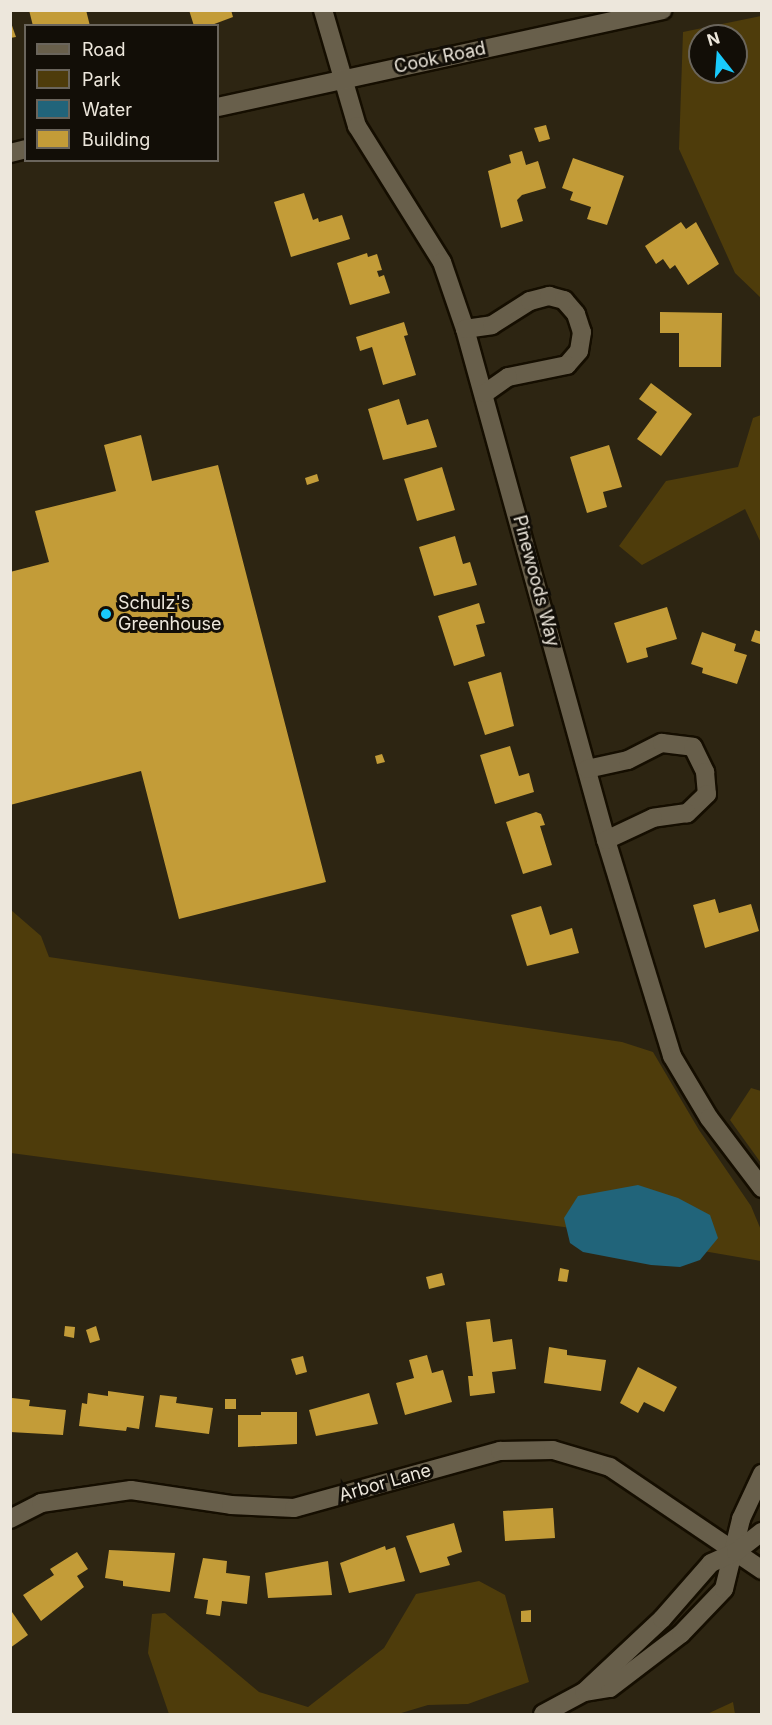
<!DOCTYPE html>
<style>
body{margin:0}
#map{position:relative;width:772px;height:1725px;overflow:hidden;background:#2d2512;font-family:Inter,sans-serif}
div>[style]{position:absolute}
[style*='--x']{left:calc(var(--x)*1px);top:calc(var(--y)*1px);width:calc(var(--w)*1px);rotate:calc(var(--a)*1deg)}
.green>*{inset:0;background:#4e3c0b}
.water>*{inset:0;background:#21647a}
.building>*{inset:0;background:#c39c38}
.roads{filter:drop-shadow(2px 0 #150e00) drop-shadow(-2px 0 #150e00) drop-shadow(0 2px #150e00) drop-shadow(0 -2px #150e00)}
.street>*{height:18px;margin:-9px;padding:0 9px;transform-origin:9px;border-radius:9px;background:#685f4b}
.secondary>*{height:18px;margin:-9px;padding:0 9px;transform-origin:9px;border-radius:9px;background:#685f4b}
.dots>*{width:16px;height:16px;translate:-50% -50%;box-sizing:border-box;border:3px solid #120e07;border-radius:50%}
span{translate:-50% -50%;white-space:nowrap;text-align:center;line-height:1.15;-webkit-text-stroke:6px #120e07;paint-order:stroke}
.street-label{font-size:18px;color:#ede7dc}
.poi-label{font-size:18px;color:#ede7dc}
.left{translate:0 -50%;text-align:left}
.frame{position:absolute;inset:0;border:12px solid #ede7dc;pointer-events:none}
.legend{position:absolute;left:24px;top:24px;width:195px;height:138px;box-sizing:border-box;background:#120e07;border:2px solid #6a655c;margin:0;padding:8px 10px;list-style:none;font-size:18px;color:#ede7dc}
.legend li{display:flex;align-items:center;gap:12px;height:30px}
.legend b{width:30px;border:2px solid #6a655c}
.north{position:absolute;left:688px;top:24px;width:60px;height:60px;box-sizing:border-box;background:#120e07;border:2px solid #6a655c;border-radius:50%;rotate:343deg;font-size:16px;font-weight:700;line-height:24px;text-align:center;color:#ede7dc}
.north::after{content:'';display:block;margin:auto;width:21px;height:27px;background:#19cafc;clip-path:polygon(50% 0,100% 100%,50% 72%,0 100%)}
</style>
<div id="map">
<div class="green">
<div style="clip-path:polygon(evenodd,761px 16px,762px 16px,761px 298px,735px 273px,679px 149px,683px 32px,761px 16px,700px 36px,736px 36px,736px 72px,700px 72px,700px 36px)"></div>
<div style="clip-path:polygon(761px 415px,761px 543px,745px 509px,642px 565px,619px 546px,666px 481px,738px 467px,753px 418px)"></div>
<div style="clip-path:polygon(11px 910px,41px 936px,49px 957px,622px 1042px,653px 1052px,699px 1130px,751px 1206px,761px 1230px,761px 1261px,564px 1227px,11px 1153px)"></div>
<div style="clip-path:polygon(751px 1088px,761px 1091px,761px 1163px,730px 1120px)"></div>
<div style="clip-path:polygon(479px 1581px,505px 1595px,529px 1682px,468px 1704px,428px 1705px,398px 1714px,169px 1714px,148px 1653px,152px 1614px,165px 1613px,259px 1692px,308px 1707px,384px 1648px,416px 1594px)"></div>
<div style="clip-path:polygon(733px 1702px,735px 1714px,707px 1714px)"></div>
</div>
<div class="water">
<div style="clip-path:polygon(638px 1185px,678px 1198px,710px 1215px,718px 1238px,700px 1260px,680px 1267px,651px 1265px,583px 1252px,570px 1243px,564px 1218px,578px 1196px)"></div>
</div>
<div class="building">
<div style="clip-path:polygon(29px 10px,86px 10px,90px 26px,33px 26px)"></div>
<div style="clip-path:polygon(189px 10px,231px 10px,233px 17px,209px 26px,194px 26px)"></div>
<div style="clip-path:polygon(10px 20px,16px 37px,10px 38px)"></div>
<div style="clip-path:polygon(546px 125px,550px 139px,539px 142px,534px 128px)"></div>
<div style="clip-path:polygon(522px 151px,526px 165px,538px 161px,546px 188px,522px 195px,517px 200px,523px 221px,501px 228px,488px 171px,511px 163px,509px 155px)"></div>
<div style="clip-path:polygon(573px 158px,624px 176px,607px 225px,587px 219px,591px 207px,570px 200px,573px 192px,562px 188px)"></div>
<div style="clip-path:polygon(304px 193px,313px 220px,318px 218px,319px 222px,342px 215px,350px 239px,291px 257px,274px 202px)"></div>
<div style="clip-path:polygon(681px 222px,686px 229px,696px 222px,719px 264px,688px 285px,675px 265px,670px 269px,663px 259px,656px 264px,645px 246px)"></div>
<div style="clip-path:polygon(367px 253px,368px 257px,377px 254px,382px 270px,377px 271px,379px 277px,384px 275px,390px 293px,350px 305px,337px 263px)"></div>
<div style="clip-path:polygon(660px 312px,722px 313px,721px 367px,679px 367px,679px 333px,660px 333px)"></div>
<div style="clip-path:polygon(404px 322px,408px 335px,404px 336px,416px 375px,383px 385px,372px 347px,360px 351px,356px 337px)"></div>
<div style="clip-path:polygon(651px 383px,692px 414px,661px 456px,637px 439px,657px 412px,639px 399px)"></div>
<div style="clip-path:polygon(399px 399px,407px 425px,428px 419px,437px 447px,383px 460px,368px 409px)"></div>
<div style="clip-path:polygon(141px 435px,152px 481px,218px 465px,326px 882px,179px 919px,141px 771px,10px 805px,10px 572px,49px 562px,35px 511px,116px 491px,104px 445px)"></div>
<div style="clip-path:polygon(609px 445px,622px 487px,603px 492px,607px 507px,587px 513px,570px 457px)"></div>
<div style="clip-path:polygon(442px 467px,455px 510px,417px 521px,404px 479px)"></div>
<div style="clip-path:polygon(317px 474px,319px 481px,307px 485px,305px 478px)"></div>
<div style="clip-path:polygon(455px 536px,463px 564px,470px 562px,477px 585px,434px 596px,419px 547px)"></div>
<div style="clip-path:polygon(479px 603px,485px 623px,476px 625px,485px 656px,454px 666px,438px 616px)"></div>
<div style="clip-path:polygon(667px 607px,677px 639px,646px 648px,648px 657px,627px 663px,614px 623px)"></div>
<div style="clip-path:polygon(755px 630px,762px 632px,760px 644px,751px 641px)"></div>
<div style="clip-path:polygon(702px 632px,736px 644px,734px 651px,747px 655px,737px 684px,702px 673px,703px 668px,691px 664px)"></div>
<div style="clip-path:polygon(501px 672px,514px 726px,485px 735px,468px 682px)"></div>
<div style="clip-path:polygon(510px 746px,519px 776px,529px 773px,534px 792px,495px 804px,480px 755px)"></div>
<div style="clip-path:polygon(382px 754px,385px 762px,377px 764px,375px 756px)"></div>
<div style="clip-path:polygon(536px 812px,541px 814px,545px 825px,540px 826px,552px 865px,523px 874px,506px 822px)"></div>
<div style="clip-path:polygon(715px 899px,719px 913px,751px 904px,759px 931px,705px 948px,693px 905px)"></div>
<div style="clip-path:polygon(541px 906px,550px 935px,572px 928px,579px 953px,527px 966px,511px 915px)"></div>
<div style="clip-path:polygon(560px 1268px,569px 1270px,567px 1282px,558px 1281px)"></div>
<div style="clip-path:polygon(442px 1273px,445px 1285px,429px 1289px,426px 1277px)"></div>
<div style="clip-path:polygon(490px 1319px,493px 1342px,512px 1339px,516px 1369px,492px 1372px,495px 1393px,470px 1396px,468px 1376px,473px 1376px,466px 1322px)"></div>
<div style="clip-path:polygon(65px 1326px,75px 1327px,74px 1338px,64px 1336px)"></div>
<div style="clip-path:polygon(96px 1326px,100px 1340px,90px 1343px,86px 1330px)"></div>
<div style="clip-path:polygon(549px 1347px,567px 1350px,567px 1355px,606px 1360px,601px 1391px,544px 1383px)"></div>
<div style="clip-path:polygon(427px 1355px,432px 1373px,443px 1370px,452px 1402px,405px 1415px,396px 1383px,414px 1378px,409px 1360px)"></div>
<div style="clip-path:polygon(303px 1356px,307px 1372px,296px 1375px,291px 1359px)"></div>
<div style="clip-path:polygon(638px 1367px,677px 1387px,664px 1412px,644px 1402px,638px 1413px,620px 1403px)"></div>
<div style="clip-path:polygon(108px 1391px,144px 1396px,139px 1429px,127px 1427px,126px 1431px,79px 1426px,82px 1403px,87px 1404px,88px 1393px,108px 1396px)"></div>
<div style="clip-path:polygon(369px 1393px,378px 1424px,316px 1436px,309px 1410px)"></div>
<div style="clip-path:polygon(160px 1395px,177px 1397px,176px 1403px,213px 1408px,209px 1434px,155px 1427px)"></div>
<div style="clip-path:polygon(12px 1398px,30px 1400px,29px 1406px,66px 1410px,63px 1435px,10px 1432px)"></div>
<div style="clip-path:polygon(225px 1399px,236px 1399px,236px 1409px,225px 1409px)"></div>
<div style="clip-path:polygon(261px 1412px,297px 1412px,297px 1444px,238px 1447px,238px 1415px,261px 1415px)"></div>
<div style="clip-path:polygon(553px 1508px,555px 1538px,505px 1541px,503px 1511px)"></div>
<div style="clip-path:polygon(454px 1523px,462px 1552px,447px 1557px,450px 1565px,420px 1573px,406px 1536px)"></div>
<div style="clip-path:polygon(385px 1546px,386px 1550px,395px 1547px,405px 1581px,349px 1593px,340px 1563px)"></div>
<div style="clip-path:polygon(109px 1550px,175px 1553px,170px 1592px,123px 1586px,123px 1581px,105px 1578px)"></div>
<div style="clip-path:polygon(77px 1552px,88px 1569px,77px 1576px,84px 1587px,41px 1621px,23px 1595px,54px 1575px,50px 1569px)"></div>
<div style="clip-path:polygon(203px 1558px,227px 1561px,226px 1573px,250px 1576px,247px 1604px,222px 1601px,220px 1616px,206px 1614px,208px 1600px,194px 1598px)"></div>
<div style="clip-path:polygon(328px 1561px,332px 1595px,268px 1598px,265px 1573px)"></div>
<div style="clip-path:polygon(531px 1610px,531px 1622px,521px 1622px,521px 1611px)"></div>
<div style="clip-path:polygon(12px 1612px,28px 1635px,10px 1648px,10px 1614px)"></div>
</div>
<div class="roads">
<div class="street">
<div style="--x:323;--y:10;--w:121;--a:73.7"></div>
<div style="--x:357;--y:126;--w:160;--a:58"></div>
<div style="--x:442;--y:262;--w:71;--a:71.1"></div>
<div style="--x:465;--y:329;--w:530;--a:74.57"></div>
<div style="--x:606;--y:840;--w:226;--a:73"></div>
<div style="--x:672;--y:1056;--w:72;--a:59.2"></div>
<div style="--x:709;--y:1118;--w:88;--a:52.9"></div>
<div style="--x:465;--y:329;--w:27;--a:-8"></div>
<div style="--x:492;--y:325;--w:45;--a:-32.3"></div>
<div style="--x:530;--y:301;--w:20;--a:-15"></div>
<div style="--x:549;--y:296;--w:16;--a:15"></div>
<div style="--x:564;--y:300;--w:18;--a:49"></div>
<div style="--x:576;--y:314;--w:19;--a:72"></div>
<div style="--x:582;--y:332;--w:19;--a:99"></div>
<div style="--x:579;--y:351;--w:18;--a:131"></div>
<div style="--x:567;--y:365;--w:60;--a:168.5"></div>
<div style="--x:508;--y:377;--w:28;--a:145"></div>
<div style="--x:587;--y:769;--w:42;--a:-12.4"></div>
<div style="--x:628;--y:760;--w:38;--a:-27"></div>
<div style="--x:662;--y:743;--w:31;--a:7"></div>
<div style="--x:693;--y:747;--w:28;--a:64"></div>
<div style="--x:705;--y:772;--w:22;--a:85"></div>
<div style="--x:707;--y:794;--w:28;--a:136"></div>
<div style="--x:687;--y:813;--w:34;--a:172"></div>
<div style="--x:653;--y:818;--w:52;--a:154.9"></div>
<div style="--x:10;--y:1519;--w:35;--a:-27"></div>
<div style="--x:41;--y:1503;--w:91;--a:-8.2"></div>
<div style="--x:131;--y:1490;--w:101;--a:8.5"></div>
<div style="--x:231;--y:1505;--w:63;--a:2.7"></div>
<div style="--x:294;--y:1508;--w:214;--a:-15.5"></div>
<div style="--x:500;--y:1451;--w:53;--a:-1.1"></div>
<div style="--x:553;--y:1450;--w:59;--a:16.6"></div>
<div style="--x:610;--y:1467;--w:184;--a:34.1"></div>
<div style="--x:584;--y:1692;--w:26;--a:-9"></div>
<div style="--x:610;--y:1688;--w:89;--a:-37.3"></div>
<div style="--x:681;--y:1634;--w:62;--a:-46.3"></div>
<div style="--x:724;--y:1589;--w:72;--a:-76.3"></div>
<div style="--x:741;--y:1519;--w:50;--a:-65"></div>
<div style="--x:543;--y:1714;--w:47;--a:-28.2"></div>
<div style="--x:584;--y:1692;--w:107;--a:-43.1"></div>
<div style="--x:662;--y:1619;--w:74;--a:-48.8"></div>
<div style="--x:711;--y:1563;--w:27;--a:-24"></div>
<div style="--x:736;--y:1552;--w:33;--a:-38"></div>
</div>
<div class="secondary">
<div style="--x:218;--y:107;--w:455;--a:-12.3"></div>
<div style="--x:10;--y:153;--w:16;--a:-14"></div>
</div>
</div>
<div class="dots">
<div style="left:106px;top:614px;background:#19cafc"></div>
</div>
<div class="street-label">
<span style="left:440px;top:58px;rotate:-12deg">Cook Road</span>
<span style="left:536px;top:581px;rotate:75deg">Pinewoods Way</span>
<span style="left:385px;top:1483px;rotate:-16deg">Arbor Lane</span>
</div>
<div class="poi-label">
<span class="left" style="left:118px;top:614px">Schulz's<br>Greenhouse</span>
</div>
<div class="frame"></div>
<ul class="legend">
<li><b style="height:8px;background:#685f4b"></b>Road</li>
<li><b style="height:16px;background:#4e3c0b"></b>Park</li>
<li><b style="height:16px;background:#21647a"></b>Water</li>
<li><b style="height:16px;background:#c39c38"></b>Building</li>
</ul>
<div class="north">N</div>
</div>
